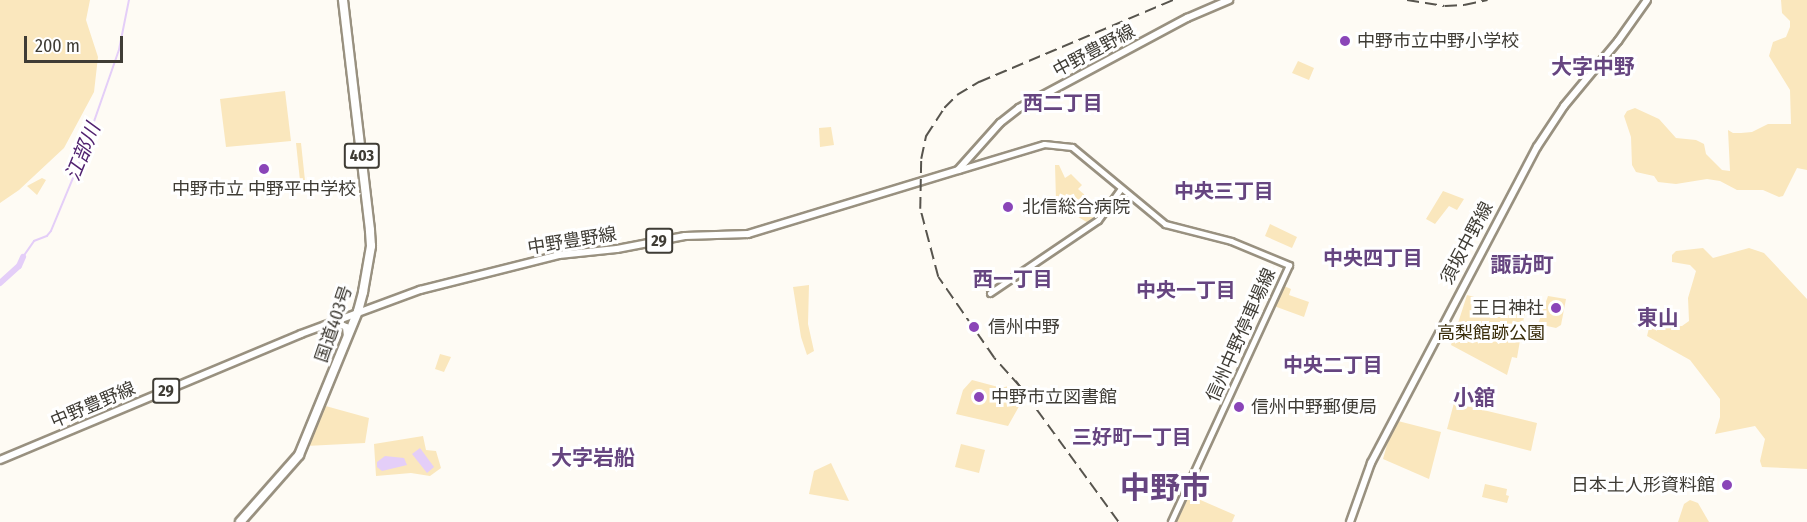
<!DOCTYPE html>
<meta charset="utf-8">
<style>
body{margin:0}
#map{position:relative;width:1807px;height:522px;overflow:hidden;background:#fefbf4;font-family:"Fira Sans Condensed","Noto Sans JP",sans-serif}
div>[style]{position:absolute}
[style*='--x']{left:calc(var(--x)*1px);top:calc(var(--y)*1px);width:calc(var(--w)*1px);rotate:calc(var(--a)*1deg)}
.green>*{inset:0;background:#fae7bd}
.water>*{inset:0;background:#e4cef8}
.stream>*{height:1.5px;margin:-0.75px;padding:0 0.75px;transform-origin:0.75px;border-radius:0.75px;background:#e4cef8}
.river>*{height:6px;margin:-3px;padding:0 3px;transform-origin:3px;border-radius:3px;background:#e4cef8}
.roads{filter:drop-shadow(2px 0 #999180) drop-shadow(-2px 0 #999180) drop-shadow(0 2px #999180) drop-shadow(0 -2px #999180)}
.secondary>*{height:5px;margin:-2.5px;padding:0 2.5px;transform-origin:2.5px;border-radius:2.5px;background:#fff}
.primary>*{height:6px;margin:-3px;padding:0 3px;transform-origin:3px;border-radius:3px;background:#fff}
.highway>*{height:8px;margin:-4px;padding:0 4px;transform-origin:4px;border-radius:4px;background:#fff}
.rail>*{height:1.5px;margin-top:-0.75px;transform-origin:0;background:repeating-linear-gradient(90deg,#57544d 0 12px,transparent 0 18px)}
.dots>*{width:16px;height:16px;translate:-50% -50%;box-sizing:border-box;border:3px solid #fff;border-radius:50%}
span{translate:-50% -50%;white-space:nowrap;text-align:center;line-height:1.15;-webkit-text-stroke:6px #fff;paint-order:stroke}
.shield-label span{padding:2px 4px;background:#fff;border:2px solid;border-radius:4px;-webkit-text-stroke-width:0}
.shield-label{font-size:16px;color:#3f3c35;font-weight:700}
.poi-label{font-size:18px;color:#3f3c35}
.left{translate:0 -50%;text-align:left}
.right{translate:-100% -50%;text-align:right}
.street-label{font-size:18px;color:#3f3c35}
.park-label{font-size:18px;color:#392c09}
.neighbourhood-label{font-size:20px;color:#664580;font-weight:700}
.water-label{font-size:20px;color:#512270;font-style:italic}
.quarter-label{font-size:21px;color:#664580;font-weight:700}
.town-label{font-size:30px;color:#664580;font-weight:700}
.scale{position:absolute;left:24px;top:36px;width:99px;height:27px;box-sizing:border-box;border:3px solid #3f3c35;border-top:0;padding-left:8px;font-size:18px;line-height:21px;white-space:nowrap;color:#3f3c35;-webkit-text-stroke:4px #fff;paint-order:stroke}
</style>
<div id="map">
<div class="green">
<div style="clip-path:polygon(0 0,90px 0,86px 20px,98px 57px,94px 92px,64px 148px,19px 190px,0 203px)"></div>
<div style="clip-path:polygon(1781px 0,1807px 0,1807px 170px,1797px 168px,1783px 196px,1779px 197px,1763px 190px,1737px 190px,1720px 181px,1707px 179px,1676px 184px,1658px 182px,1654px 176px,1636px 172px,1632px 165px,1631px 137px,1624px 116px,1627px 111px,1635px 108px,1659px 119px,1676px 138px,1696px 140px,1704px 144px,1706px 154px,1722px 170px,1730px 171px,1728px 130px,1733px 133px,1741px 133px,1752px 132px,1768px 124px,1791px 124px,1790px 90px,1769px 56px,1773px 42px,1786px 37px,1790px 27px,1790px 21px,1782px 13px)"></div>
<div style="clip-path:polygon(1298px 61px,1314px 68px,1309px 80px,1292px 73px)"></div>
<div style="clip-path:polygon(285px 91px,291px 141px,226px 147px,220px 99px)"></div>
<div style="clip-path:polygon(831px 127px,834px 145px,820px 147px,819px 128px)"></div>
<div style="clip-path:polygon(296px 143px,301px 143px,306px 190px,301px 190px)"></div>
<div style="clip-path:polygon(1055px 165px,1059px 165px,1065px 178px,1071px 174px,1082px 185px,1078px 189px,1086px 196px,1090px 207px,1087px 212px,1096px 220px,1090px 224px,1075px 215px,1074px 210px,1056px 200px)"></div>
<div style="clip-path:polygon(42px 178px,46px 180px,37px 195px,27px 186px)"></div>
<div style="clip-path:polygon(1443px 191px,1464px 199px,1457px 210px,1449px 206px,1435px 224px,1426px 219px)"></div>
<div style="clip-path:polygon(1270px 224px,1297px 237px,1292px 248px,1265px 236px)"></div>
<div style="clip-path:polygon(1703px 248px,1713px 258px,1749px 248px,1764px 253px,1807px 299px,1807px 469px,1762px 467px,1760px 461px,1765px 439px,1755px 426px,1715px 434px,1720px 417px,1720px 399px,1690px 360px,1647px 336px,1649px 328px,1682px 326px,1689px 321px,1688px 298px,1696px 271px,1690px 265px,1672px 262px,1672px 255px,1676px 251px)"></div>
<div style="clip-path:polygon(809px 285px,808px 324px,814px 351px,807px 355px,801px 337px,793px 287px)"></div>
<div style="clip-path:polygon(1284px 286px,1291px 289px,1289px 295px,1309px 302px,1304px 317px,1274px 306px)"></div>
<div style="clip-path:polygon(1467px 295px,1525px 311px,1517px 358px,1512px 357px,1507px 375px,1451px 345px)"></div>
<div style="clip-path:polygon(1548px 296px,1566px 299px,1561px 325px,1556px 328px,1538px 324px)"></div>
<div style="clip-path:polygon(440px 354px,451px 357px,444px 372px,435px 369px)"></div>
<div style="clip-path:polygon(972px 380px,1002px 388px,1008px 386px,1022px 401px,1008px 426px,956px 414px,963px 390px)"></div>
<div style="clip-path:polygon(1454px 403px,1537px 423px,1531px 451px,1447px 429px)"></div>
<div style="clip-path:polygon(322px 405px,369px 418px,365px 443px,306px 446px)"></div>
<div style="clip-path:polygon(1394px 420px,1441px 432px,1429px 479px,1383px 459px)"></div>
<div style="clip-path:polygon(423px 436px,426px 450px,436px 451px,441px 468px,430px 476px,411px 473px,376px 476px,374px 444px)"></div>
<div style="clip-path:polygon(961px 444px,985px 450px,979px 473px,955px 467px)"></div>
<div style="clip-path:polygon(831px 463px,849px 501px,809px 494px,814px 471px)"></div>
<div style="clip-path:polygon(1485px 484px,1507px 489px,1506px 495px,1509px 496px,1507px 503px,1482px 497px)"></div>
<div style="clip-path:polygon(1189px 495px,1235px 515px,1232px 522px,1177px 522px)"></div>
<div style="clip-path:polygon(1690px 500px,1698px 503px,1709px 522px,1678px 522px,1684px 504px)"></div>
</div>
<div class="water">
<div style="clip-path:polygon(420px 448px,434px 467px,427px 473px,412px 454px)"></div>
<div style="clip-path:polygon(385px 456px,404px 458px,407px 465px,382px 471px,377px 467px,377px 462px)"></div>
</div>
<div class="stream">
<div style="--x:23;--y:257;--w:19;--a:-55"></div>
<div style="--x:34;--y:241;--w:14;--a:-21"></div>
<div style="--x:47;--y:236;--w:6;--a:-51"></div>
<div style="--x:51;--y:231;--w:78;--a:-67.4"></div>
<div style="--x:81;--y:159;--w:115;--a:-70.8"></div>
<div style="--x:119;--y:50;--w:51;--a:-78.7"></div>
</div>
<div class="river">
<div style="--x:0;--y:283;--w:25;--a:-42"></div>
<div style="--x:19;--y:266;--w:10;--a:-66"></div>
</div>
<div class="roads">
<div class="secondary">
<div style="--x:958;--y:170;--w:90;--a:-16.8"></div>
<div style="--x:1044;--y:144;--w:28;--a:6"></div>
<div style="--x:1072;--y:147;--w:121;--a:39.6"></div>
<div style="--x:1165;--y:224;--w:68;--a:14.4"></div>
<div style="--x:1231;--y:241;--w:63;--a:22.5"></div>
<div style="--x:1289;--y:265;--w:283;--a:114.7"></div>
<div style="--x:990;--y:293;--w:130;--a:-34.1"></div>
<div style="--x:1098;--y:220;--w:39;--a:-54"></div>
</div>
<div class="primary">
<div style="--x:335;--y:322;--w:12;--a:24"></div>
<div style="--x:346;--y:327;--w:9;--a:84"></div>
<div style="--x:0;--y:460;--w:326;--a:-22.7"></div>
<div style="--x:301;--y:334;--w:127;--a:-20.3"></div>
<div style="--x:420;--y:290;--w:143;--a:-14.1"></div>
<div style="--x:559;--y:255;--w:58;--a:-5.9"></div>
<div style="--x:617;--y:249;--w:69;--a:-10.8"></div>
<div style="--x:685;--y:236;--w:63;--a:-1.8"></div>
<div style="--x:748;--y:234;--w:220;--a:-16.9"></div>
<div style="--x:958;--y:170;--w:63;--a:-48.2"></div>
<div style="--x:1000;--y:123;--w:24;--a:-38"></div>
<div style="--x:1019;--y:108;--w:191;--a:-28.2"></div>
<div style="--x:1187;--y:18;--w:46;--a:-23.2"></div>
<div style="--x:1350;--y:522;--w:63;--a:-70.4"></div>
<div style="--x:1371;--y:463;--w:357;--a:-62.3"></div>
<div style="--x:1537;--y:147;--w:49;--a:-56.6"></div>
<div style="--x:1564;--y:106;--w:85;--a:-50.3"></div>
<div style="--x:1618;--y:41;--w:50;--a:-54.7"></div>
</div>
<div class="highway">
<div style="--x:240;--y:522;--w:89;--a:-48.6"></div>
<div style="--x:299;--y:455;--w:156;--a:-67.7"></div>
<div style="--x:358;--y:311;--w:20;--a:-75"></div>
<div style="--x:363;--y:292;--w:47;--a:-80.1"></div>
<div style="--x:371;--y:246;--w:16;--a:-94"></div>
<div style="--x:370;--y:230;--w:232;--a:-96.7"></div>
</div>
</div>
<div class="rail">
<div style="--x:1407;--y:0;--w:38;--a:9"></div>
<div style="--x:1445;--y:6;--w:19;--a:-3"></div>
<div style="--x:1464;--y:5;--w:24;--a:-12"></div>
<div style="--x:1016;--y:381;--w:175;--a:53.9"></div>
<div style="--x:1020;--y:387;--w:39;--a:-132"></div>
<div style="--x:994;--y:358;--w:98;--a:-124.7"></div>
<div style="--x:938;--y:277;--w:70;--a:-104.8"></div>
<div style="--x:920;--y:209;--w:50;--a:-88.9"></div>
<div style="--x:921;--y:159;--w:24;--a:-78"></div>
<div style="--x:926;--y:136;--w:33;--a:-57"></div>
<div style="--x:944;--y:108;--w:18;--a:-45"></div>
<div style="--x:957;--y:95;--w:26;--a:-31"></div>
<div style="--x:979;--y:82;--w:211;--a:-22.9"></div>
</div>
<div class="dots">
<div style="left:1345px;top:41px;background:#8a45b8"></div>
<div style="left:264px;top:169px;background:#8a45b8"></div>
<div style="left:1008px;top:207px;background:#8a45b8"></div>
<div style="left:1556px;top:308px;background:#8a45b8"></div>
<div style="left:974px;top:327px;background:#8a45b8"></div>
<div style="left:979px;top:397px;background:#8a45b8"></div>
<div style="left:1239px;top:407px;background:#8a45b8"></div>
<div style="left:1727px;top:485px;background:#8a45b8"></div>
</div>
<div class="shield-label">
<span style="left:362px;top:156px">403</span>
<span style="left:659px;top:241px">29</span>
<span style="left:166px;top:391px">29</span>
</div>
<div class="poi-label">
<span class="left" style="left:1357px;top:41px">中野市立中野小学校</span>
<span style="left:264px;top:189px">中野市立 中野平中学校</span>
<span class="left" style="left:1022px;top:207px">北信総合病院</span>
<span class="right" style="left:1544px;top:308px">王日神社</span>
<span class="left" style="left:988px;top:327px">信州中野</span>
<span class="left" style="left:991px;top:397px">中野市立図書館</span>
<span class="left" style="left:1251px;top:407px">信州中野郵便局</span>
<span class="right" style="left:1715px;top:485px">日本土人形資料館</span>
</div>
<div class="street-label">
<span style="left:1094px;top:51px;rotate:-28deg">中野豊野線</span>
<span style="left:572px;top:241px;rotate:-9deg">中野豊野線</span>
<span style="left:1467px;top:243px;rotate:-62deg">須坂中野線</span>
<span style="left:334px;top:324px;rotate:-71deg">国道403号</span>
<span style="left:1241px;top:335px;rotate:-66deg">信州中野停車場線</span>
<span style="left:93px;top:405px;rotate:-23deg">中野豊野線</span>
</div>
<div class="park-label">
<span style="left:1491px;top:333px">高梨館跡公園</span>
</div>
<div class="neighbourhood-label">
<span style="left:1063px;top:103px">西二丁目</span>
<span style="left:1224px;top:191px">中央三丁目</span>
<span style="left:1373px;top:258px">中央四丁目</span>
<span style="left:1013px;top:279px">西一丁目</span>
<span style="left:1186px;top:290px">中央一丁目</span>
<span style="left:1333px;top:365px">中央二丁目</span>
<span style="left:1132px;top:437px">三好町一丁目</span>
</div>
<div class="water-label">
<span style="left:83px;top:152px;rotate:-68deg">江部川</span>
</div>
<div class="quarter-label">
<span style="left:1593px;top:67px">大字中野</span>
<span style="left:1522px;top:265px">諏訪町</span>
<span style="left:1658px;top:318px">東山</span>
<span style="left:1474px;top:398px">小舘</span>
<span style="left:593px;top:458px">大字岩船</span>
</div>
<div class="town-label">
<span style="left:1165px;top:488px">中野市</span>
</div>
<div class="scale">200 m</div>
</div>
